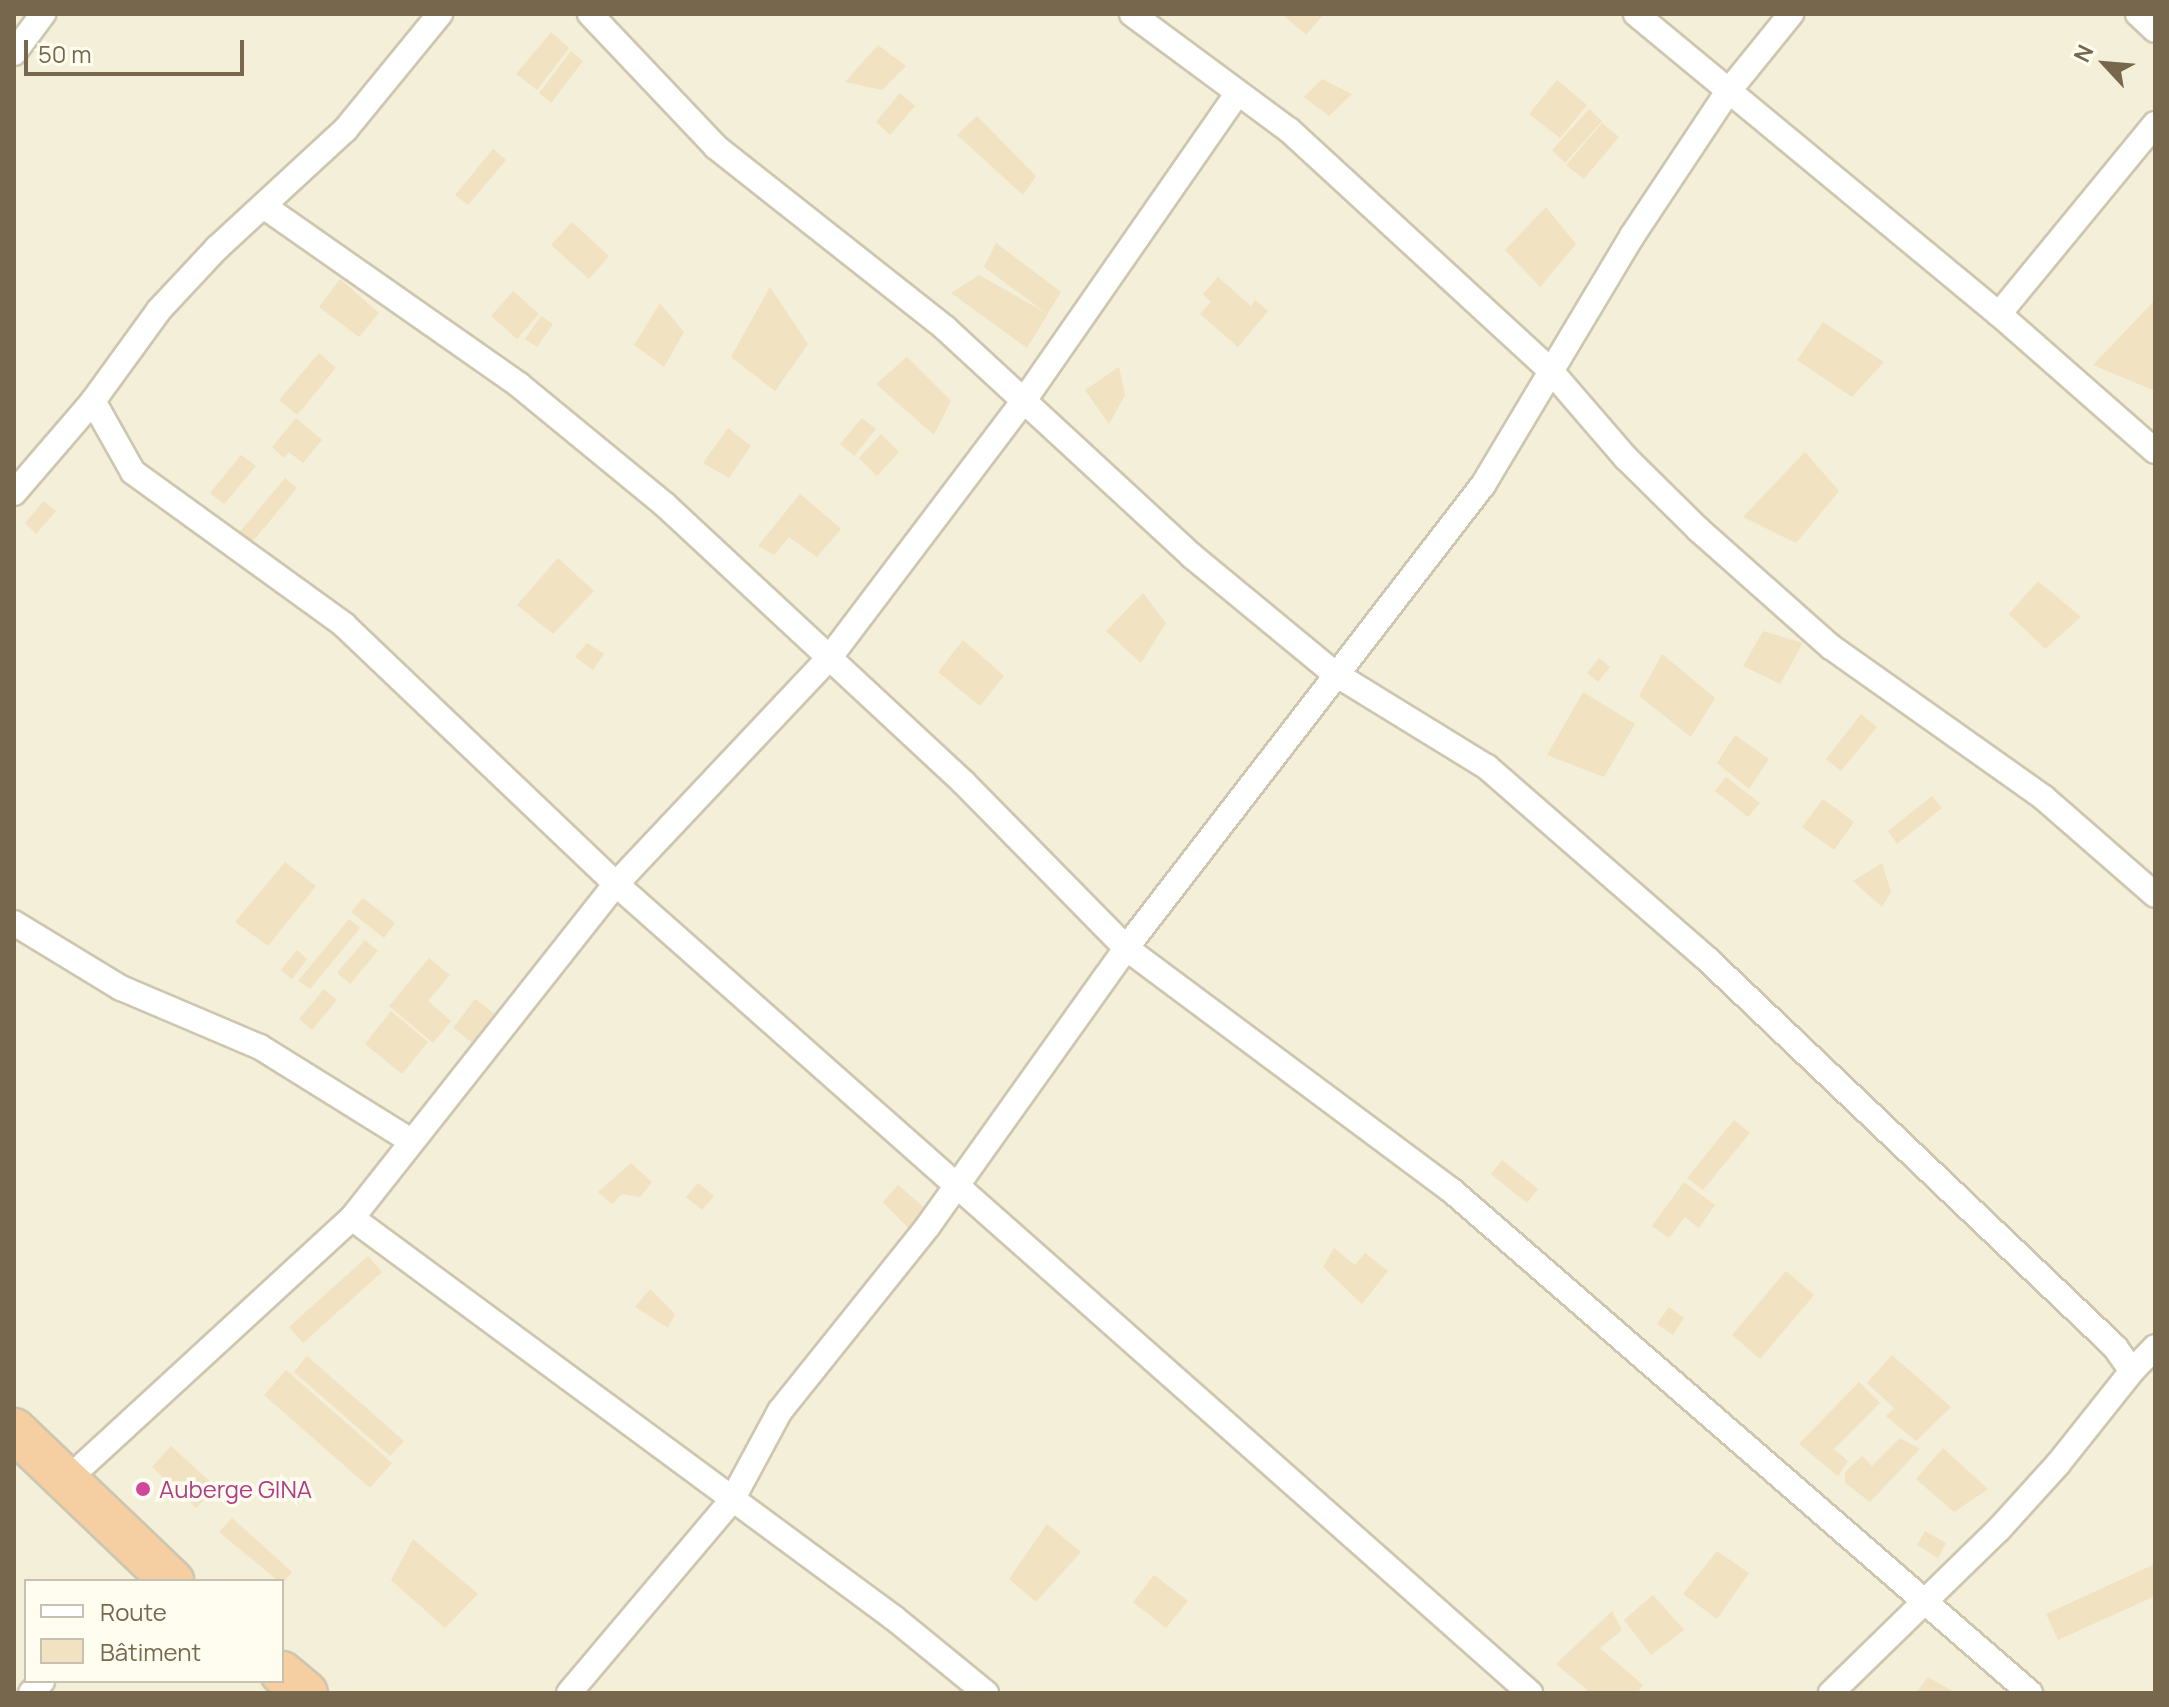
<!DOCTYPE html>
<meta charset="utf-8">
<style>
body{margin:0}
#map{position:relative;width:2169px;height:1707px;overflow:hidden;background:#fcfae9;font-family:Manrope,sans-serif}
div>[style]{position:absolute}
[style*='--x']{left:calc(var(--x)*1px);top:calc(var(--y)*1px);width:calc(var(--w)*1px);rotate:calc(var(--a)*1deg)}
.residential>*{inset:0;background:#f4efd8}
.building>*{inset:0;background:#f1e2c1}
.roads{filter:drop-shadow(2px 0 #cec6af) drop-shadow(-2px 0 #cec6af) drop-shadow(0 2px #cec6af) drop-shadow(0 -2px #cec6af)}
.street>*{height:24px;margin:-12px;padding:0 12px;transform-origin:12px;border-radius:12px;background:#fff}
.highway>*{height:42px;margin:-21px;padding:0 21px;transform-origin:21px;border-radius:21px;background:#f5cfa2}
.dots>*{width:22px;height:22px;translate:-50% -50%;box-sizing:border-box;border:4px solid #fffdf0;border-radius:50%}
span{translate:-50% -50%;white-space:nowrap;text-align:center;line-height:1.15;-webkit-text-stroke:7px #fffdf0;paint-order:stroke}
.hotel-label{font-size:24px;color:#b23c85}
.left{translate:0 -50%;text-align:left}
.frame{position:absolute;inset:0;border:16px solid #77684d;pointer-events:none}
.legend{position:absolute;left:24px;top:1579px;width:260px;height:104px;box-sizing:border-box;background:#fffdf0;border:2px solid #c9c1af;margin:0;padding:10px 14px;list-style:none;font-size:24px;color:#77684d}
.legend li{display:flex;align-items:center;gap:16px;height:40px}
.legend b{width:40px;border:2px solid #c9c1af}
.north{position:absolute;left:2065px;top:24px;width:80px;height:80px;-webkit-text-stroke:6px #fffdf0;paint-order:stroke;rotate:296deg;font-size:22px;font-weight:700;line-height:32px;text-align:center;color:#77684d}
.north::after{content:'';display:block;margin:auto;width:28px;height:36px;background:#77684d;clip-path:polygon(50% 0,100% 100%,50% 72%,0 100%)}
.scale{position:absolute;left:24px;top:40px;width:220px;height:36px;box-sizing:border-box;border:4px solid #77684d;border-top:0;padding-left:10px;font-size:24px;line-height:28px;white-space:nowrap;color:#77684d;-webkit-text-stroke:6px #fffdf0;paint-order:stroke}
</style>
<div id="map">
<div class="residential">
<div style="clip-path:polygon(evenodd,14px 14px,2155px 14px,2155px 1693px,14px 1693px,14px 14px,26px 1581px,282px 1581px,282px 1681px,26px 1681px,26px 1581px)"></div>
</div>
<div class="building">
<div style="clip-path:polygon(1282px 14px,1324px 14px,1306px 35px)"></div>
<div style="clip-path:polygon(551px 32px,569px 48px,537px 90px,516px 74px)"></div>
<div style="clip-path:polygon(878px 45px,906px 66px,882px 90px,845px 82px)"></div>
<div style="clip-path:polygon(571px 51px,583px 61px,551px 103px,539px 93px)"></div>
<div style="clip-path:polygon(1322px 79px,1352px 94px,1329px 116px,1304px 97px)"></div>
<div style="clip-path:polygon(1557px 80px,1587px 105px,1560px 138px,1529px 114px)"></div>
<div style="clip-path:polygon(900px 93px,915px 106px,890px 135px,876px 122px)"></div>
<div style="clip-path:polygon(1589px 109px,1602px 121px,1565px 163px,1552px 150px)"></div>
<div style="clip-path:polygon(977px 116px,1036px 176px,1023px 195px,957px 135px)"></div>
<div style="clip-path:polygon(1602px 123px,1619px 137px,1584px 179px,1566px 165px)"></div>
<div style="clip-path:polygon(493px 149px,506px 160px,468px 205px,455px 195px)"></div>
<div style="clip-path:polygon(1546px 207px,1576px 244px,1540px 287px,1505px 250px)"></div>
<div style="clip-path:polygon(572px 222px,609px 256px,589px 279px,551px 245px)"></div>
<div style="clip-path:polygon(996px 243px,1061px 292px,1027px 348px,951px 293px,979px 275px,1046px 313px,984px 267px)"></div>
<div style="clip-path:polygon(1218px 277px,1251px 306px,1255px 300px,1268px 311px,1238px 347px,1200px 314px,1211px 302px,1203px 294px)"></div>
<div style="clip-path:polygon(340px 279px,379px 313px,359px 337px,319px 307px)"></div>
<div style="clip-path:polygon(770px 287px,808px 344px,775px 391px,731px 357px)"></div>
<div style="clip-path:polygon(513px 291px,539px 314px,517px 339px,491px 316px)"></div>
<div style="clip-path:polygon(2155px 300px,2155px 391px,2093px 365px)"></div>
<div style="clip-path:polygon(660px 303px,684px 332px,664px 367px,634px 345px)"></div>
<div style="clip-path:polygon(541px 316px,553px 324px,537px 347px,525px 339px)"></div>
<div style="clip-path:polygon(1823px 322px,1884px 362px,1852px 397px,1797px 360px)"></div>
<div style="clip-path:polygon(319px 353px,336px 368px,297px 415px,279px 400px)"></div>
<div style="clip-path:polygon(907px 357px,951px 401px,934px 435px,876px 384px)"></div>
<div style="clip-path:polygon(1119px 367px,1125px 395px,1109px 424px,1085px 390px)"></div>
<div style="clip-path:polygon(296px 418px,322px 440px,303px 463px,289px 452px,284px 458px,272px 447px)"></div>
<div style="clip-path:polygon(862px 418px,876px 429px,854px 456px,840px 444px)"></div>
<div style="clip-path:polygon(728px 428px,751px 446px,729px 478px,703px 463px)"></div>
<div style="clip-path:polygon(881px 434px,899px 452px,877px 476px,859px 458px)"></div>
<div style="clip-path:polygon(1805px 452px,1839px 491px,1796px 543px,1743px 517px)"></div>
<div style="clip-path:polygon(241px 455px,256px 466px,224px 504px,210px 493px)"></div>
<div style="clip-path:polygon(285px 478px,297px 488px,249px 546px,237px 535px)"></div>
<div style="clip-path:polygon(800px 494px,841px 529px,817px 557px,789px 537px,774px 555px,758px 546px)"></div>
<div style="clip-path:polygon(44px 501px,56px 511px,36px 534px,25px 523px)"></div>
<div style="clip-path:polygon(558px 558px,594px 591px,553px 634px,517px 605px)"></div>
<div style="clip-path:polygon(2038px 581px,2081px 617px,2045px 649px,2009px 614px)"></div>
<div style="clip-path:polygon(1143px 593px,1166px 623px,1141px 663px,1106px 631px)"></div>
<div style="clip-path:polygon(1763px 631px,1803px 643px,1780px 684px,1743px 666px)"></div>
<div style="clip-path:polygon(963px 640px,1004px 676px,980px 706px,938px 672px)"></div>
<div style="clip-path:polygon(587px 643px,604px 654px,593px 670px,575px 657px)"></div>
<div style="clip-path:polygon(1662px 654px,1715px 698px,1691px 737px,1639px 696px)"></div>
<div style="clip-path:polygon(1599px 658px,1610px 667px,1598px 682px,1587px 673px)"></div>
<div style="clip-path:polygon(1583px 692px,1635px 724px,1604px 777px,1547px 755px)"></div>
<div style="clip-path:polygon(1861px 714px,1877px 727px,1841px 771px,1826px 759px)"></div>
<div style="clip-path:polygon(1735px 735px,1769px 759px,1749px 789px,1717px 763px)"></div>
<div style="clip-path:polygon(1726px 777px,1760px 803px,1748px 817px,1715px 791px)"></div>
<div style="clip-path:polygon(1932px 796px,1942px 808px,1897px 844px,1888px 831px)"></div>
<div style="clip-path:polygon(1823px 799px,1854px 822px,1834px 850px,1802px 827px)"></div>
<div style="clip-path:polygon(285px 862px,316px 886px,268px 946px,235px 922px)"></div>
<div style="clip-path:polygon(1882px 863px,1891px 892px,1882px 907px,1853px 881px)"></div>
<div style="clip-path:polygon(363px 898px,395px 923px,384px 938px,351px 912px)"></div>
<div style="clip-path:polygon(349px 919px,360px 928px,310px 989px,298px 981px)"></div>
<div style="clip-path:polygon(365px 940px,378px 951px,350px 984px,337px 973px)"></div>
<div style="clip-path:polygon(297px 950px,307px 959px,292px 979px,281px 970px)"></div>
<div style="clip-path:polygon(429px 958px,450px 975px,428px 1001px,451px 1021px,433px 1043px,389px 1006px)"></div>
<div style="clip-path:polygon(324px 989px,337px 1000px,312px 1030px,299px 1019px)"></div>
<div style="clip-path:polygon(475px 999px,496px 1015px,474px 1044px,453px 1028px)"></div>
<div style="clip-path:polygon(391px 1011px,428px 1042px,402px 1074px,365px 1044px)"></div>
<div style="clip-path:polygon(1734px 1120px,1750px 1133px,1703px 1190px,1687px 1178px)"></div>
<div style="clip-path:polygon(1502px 1160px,1538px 1189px,1527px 1203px,1491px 1174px)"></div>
<div style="clip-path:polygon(631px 1163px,652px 1182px,640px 1197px,622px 1194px,612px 1204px,598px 1192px)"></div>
<div style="clip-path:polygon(1684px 1182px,1715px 1205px,1699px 1228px,1685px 1217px,1669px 1238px,1652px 1226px)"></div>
<div style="clip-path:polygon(698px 1183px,714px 1196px,702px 1210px,686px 1197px)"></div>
<div style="clip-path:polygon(898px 1185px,929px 1212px,909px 1229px,883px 1202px)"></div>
<div style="clip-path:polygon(1334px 1248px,1355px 1265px,1365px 1253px,1388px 1271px,1362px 1304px,1323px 1267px)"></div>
<div style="clip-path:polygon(368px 1256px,382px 1272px,303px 1343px,289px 1327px)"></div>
<div style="clip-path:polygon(1786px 1271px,1814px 1295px,1760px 1359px,1732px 1335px)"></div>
<div style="clip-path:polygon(650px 1289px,675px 1314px,668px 1328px,635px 1307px)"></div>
<div style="clip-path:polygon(1669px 1307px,1684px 1318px,1673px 1335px,1657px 1324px)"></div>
<div style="clip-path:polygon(1892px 1355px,1951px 1407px,1916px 1441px,1886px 1416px,1894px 1408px,1867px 1383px)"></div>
<div style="clip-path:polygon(307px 1356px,404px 1441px,390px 1456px,294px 1372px)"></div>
<div style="clip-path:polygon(286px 1370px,392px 1463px,370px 1488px,264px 1395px)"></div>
<div style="clip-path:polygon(1859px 1382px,1880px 1403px,1834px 1449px,1848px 1461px,1838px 1476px,1799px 1444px)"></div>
<div style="clip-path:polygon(1900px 1438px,1920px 1449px,1870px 1502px,1845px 1483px,1845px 1472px,1862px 1456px,1872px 1466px)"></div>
<div style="clip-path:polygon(171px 1446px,216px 1487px,196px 1508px,152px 1467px)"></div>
<div style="clip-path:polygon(1943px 1448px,1988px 1489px,1954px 1512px,1916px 1479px)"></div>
<div style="clip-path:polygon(232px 1518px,292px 1572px,282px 1584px,219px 1532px)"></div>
<div style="clip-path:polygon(1047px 1524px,1081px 1552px,1036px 1602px,1009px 1579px)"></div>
<div style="clip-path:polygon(1925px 1531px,1946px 1543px,1938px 1558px,1917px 1545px)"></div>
<div style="clip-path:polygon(413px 1539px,478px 1594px,445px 1628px,391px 1580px)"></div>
<div style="clip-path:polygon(1717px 1551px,1749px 1573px,1717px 1619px,1683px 1594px)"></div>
<div style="clip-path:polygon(2155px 1564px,2155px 1596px,2058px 1640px,2046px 1614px)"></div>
<div style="clip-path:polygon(1154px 1575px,1188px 1601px,1166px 1628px,1133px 1602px)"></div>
<div style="clip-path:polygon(1653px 1595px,1684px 1630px,1651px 1655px,1624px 1620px)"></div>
<div style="clip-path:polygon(1612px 1611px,1622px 1630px,1600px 1648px,1643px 1685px,1637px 1693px,1591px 1693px,1556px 1664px)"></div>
<div style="clip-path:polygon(1928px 1677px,1956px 1693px,1916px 1693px)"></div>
</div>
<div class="roads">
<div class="street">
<div style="--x:590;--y:14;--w:183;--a:46.5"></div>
<div style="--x:716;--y:147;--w:292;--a:38.3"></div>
<div style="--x:945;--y:328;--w:336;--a:42.7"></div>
<div style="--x:1192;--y:556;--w:184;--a:39.5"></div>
<div style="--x:1334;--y:673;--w:180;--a:31.6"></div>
<div style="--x:1487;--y:767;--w:289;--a:41.1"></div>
<div style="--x:1705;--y:957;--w:566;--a:43.57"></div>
<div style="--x:2115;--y:1347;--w:29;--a:55"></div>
<div style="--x:2132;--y:1371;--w:119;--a:128.5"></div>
<div style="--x:2058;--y:1464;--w:88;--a:132.2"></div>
<div style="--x:1999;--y:1529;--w:235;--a:135.7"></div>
<div style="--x:1132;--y:14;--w:195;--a:36.5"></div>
<div style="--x:1289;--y:130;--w:355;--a:42.6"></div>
<div style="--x:1550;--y:370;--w:116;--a:49.2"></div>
<div style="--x:1626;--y:458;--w:103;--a:44.6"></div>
<div style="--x:1699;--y:530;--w:176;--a:41.6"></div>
<div style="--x:1831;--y:647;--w:261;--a:35.3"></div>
<div style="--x:2044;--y:798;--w:147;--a:41.1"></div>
<div style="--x:1636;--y:14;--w:471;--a:39.6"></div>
<div style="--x:1999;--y:314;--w:208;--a:41.3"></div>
<div style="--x:2138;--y:14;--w:23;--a:43"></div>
<div style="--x:14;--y:53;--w:49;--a:-53.4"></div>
<div style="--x:265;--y:207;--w:310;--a:35"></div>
<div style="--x:519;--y:385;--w:189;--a:39.4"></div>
<div style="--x:665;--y:505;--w:407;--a:42.9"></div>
<div style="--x:963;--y:782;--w:233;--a:45.5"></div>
<div style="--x:1126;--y:948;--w:405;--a:36.7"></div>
<div style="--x:1451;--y:1190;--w:767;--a:40.98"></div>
<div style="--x:1999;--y:314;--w:246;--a:-50.6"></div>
<div style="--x:93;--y:401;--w:81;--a:60.6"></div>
<div style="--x:133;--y:472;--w:261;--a:35.9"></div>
<div style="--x:344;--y:625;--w:376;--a:43.6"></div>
<div style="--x:616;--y:884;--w:1221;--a:41.51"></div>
<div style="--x:14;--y:493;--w:121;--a:-49.3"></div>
<div style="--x:93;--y:401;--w:112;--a:-54"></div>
<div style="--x:159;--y:310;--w:85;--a:-46.9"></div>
<div style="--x:217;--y:248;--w:174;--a:-42.7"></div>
<div style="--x:345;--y:130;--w:150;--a:-50.7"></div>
<div style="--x:14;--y:923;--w:125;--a:31.3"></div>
<div style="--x:121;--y:988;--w:151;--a:23"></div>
<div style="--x:260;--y:1047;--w:178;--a:31.9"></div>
<div style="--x:352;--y:1218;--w:674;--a:36.43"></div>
<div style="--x:894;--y:1618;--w:119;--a:39.2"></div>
<div style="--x:2132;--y:1371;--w:33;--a:-46"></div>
<div style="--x:67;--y:1480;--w:387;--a:-42.6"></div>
<div style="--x:352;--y:1218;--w:426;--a:-51.7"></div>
<div style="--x:616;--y:884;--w:312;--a:-46.7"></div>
<div style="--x:830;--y:657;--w:323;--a:-52.9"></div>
<div style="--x:1025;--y:399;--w:371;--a:-55.2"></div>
<div style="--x:31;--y:1693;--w:16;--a:-47"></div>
<div style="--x:569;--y:1693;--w:253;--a:-49.8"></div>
<div style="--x:732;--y:1500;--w:101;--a:-61.7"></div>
<div style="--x:780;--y:1411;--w:237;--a:-51.3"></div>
<div style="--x:928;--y:1226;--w:341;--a:-54.5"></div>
<div style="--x:1126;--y:948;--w:585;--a:-52.37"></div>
<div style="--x:1483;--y:485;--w:290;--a:-59.1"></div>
<div style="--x:1632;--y:236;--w:172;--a:-56.4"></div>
<div style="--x:1727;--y:93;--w:102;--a:-51"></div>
</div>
<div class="highway">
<div style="--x:14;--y:1430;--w:219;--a:43.7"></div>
<div style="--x:282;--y:1673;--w:31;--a:40"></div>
</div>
</div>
<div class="dots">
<div style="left:143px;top:1489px;background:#d1479c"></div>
</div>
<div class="hotel-label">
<span class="left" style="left:159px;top:1489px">Auberge GINA</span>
</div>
<div class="frame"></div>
<ul class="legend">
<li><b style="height:10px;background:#fff"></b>Route</li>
<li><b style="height:22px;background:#f1e2c1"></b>Bâtiment</li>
</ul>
<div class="north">N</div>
<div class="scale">50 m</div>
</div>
